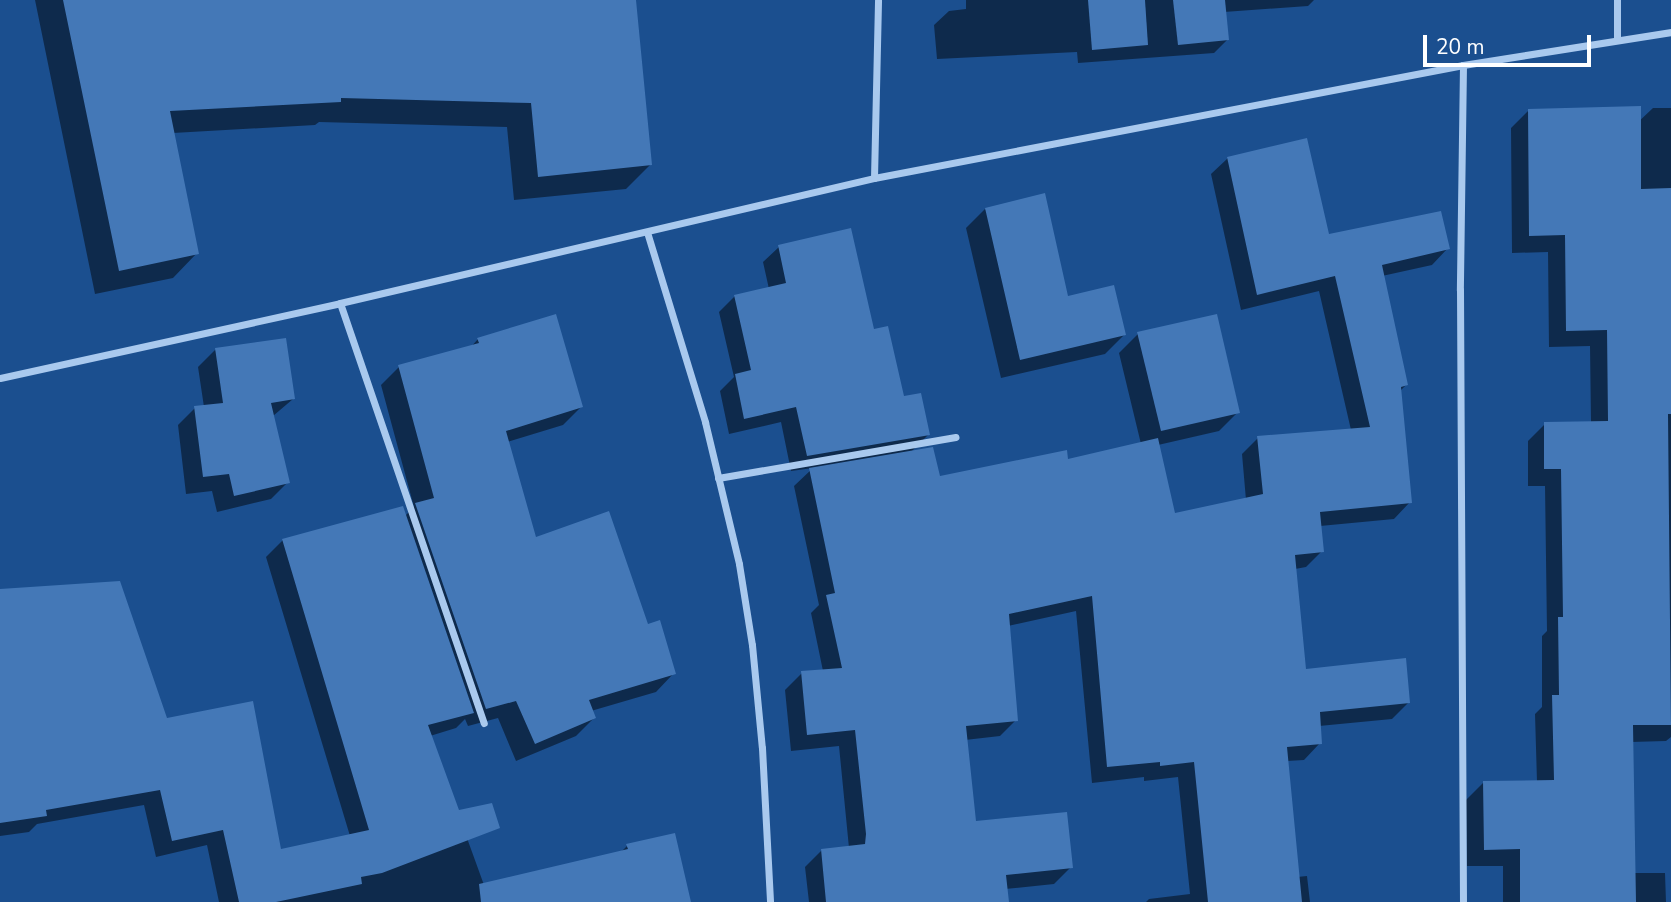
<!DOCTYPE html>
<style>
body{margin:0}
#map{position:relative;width:1671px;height:902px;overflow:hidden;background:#1b4f8f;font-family:"Nunito Sans",sans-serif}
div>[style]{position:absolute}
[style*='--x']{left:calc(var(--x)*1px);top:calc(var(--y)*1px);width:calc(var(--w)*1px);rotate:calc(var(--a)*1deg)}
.shadow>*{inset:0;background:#0007}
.building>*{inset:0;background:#4478b7}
.street>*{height:7px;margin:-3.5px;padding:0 3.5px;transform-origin:3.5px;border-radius:3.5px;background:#a9c9ee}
span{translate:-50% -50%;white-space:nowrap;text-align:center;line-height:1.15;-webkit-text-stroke:5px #1b4f8f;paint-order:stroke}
.scale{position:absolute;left:1423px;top:35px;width:168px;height:32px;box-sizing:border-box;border:4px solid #fff;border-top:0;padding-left:9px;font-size:21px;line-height:24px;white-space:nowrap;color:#fff;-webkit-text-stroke:5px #1b4f8f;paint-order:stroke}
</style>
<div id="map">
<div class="shadow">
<div style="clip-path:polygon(35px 0,634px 0,650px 165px,626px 189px,514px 200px,507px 127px,319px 122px,315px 125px,173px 133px,197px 253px,173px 278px,95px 294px)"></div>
<div style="clip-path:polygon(966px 0,1314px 0,1308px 6px,1224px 12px,1228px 39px,1214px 53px,1078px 63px,1077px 52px,937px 59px,934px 25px,949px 11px,966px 9px)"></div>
<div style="clip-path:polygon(1653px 108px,1671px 108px,1671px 737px,1666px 741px,1631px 742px,1634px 873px,1665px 873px,1666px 902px,1503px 902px,1503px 866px,1467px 866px,1466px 800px,1483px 783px,1537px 782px,1535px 714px,1542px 707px,1542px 636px,1547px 631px,1545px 486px,1528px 486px,1528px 441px,1545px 424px,1591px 423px,1590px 346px,1549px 347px,1548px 252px,1512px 253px,1511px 128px,1529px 110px,1635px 125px)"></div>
<div style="clip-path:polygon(1228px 158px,1328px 236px,1448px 248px,1432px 265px,1382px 276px,1406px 385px,1400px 391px,1410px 502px,1394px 519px,1320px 526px,1322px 551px,1306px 567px,1295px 569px,1304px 671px,1408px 703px,1392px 719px,1319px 726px,1320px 743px,1304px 760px,1287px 761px,1297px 877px,1307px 876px,1310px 902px,1146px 902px,1149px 899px,1190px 894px,1178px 777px,1144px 781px,1144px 777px,1092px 783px,1076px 611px,1008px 626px,1016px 720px,1000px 736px,965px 740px,974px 823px,1071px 867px,1054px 884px,1005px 889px,1007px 902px,809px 902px,805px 867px,822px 850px,849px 848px,839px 746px,791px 751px,785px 690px,802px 673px,823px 671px,811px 613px,819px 605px,794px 486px,813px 468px,791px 471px,781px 422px,729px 434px,720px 391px,734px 377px,719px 312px,735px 296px,769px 289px,763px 262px,779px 247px,873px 331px,902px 398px,929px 434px,910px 453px,938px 478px,1067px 461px,1141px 444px,1119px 353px,1138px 334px,1238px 412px,1219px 431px,1158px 445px,1174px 515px,1246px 500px,1242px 454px,1258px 438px,1351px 430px,1319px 291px,1241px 310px,1211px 174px)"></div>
<div style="clip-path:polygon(985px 209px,1067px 298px,1124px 335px,1105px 354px,1001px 378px,966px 228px)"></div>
<div style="clip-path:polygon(478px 339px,581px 407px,563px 425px,507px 442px,535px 539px,647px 626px,674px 673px,656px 692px,591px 711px,594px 718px,576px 736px,516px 761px,498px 718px,468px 726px,465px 719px,456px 728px,430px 736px,484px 885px,620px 853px,627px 846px,690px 902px,219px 902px,207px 845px,156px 857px,144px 805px,37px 824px,29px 832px,0 836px,0 591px,165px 720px,280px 851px,350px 836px,266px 557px,283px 540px,405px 516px,414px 507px,381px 385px,399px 367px,470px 348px)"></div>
<div style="clip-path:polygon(215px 350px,293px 399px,273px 416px,288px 482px,271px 499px,217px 512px,212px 491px,186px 494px,178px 425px,195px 408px,204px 407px,198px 367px)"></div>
</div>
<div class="building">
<div style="clip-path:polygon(63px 0,636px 0,652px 165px,538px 177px,531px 103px,341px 98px,341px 102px,170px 111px,199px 254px,119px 271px)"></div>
<div style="clip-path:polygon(1088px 0,1145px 0,1148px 45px,1092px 50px)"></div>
<div style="clip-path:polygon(1173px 0,1225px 0,1229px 40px,1178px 45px)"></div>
<div style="clip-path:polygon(1641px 106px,1641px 189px,1671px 188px,1671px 414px,1668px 414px,1671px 725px,1633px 725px,1636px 902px,1520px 902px,1520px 849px,1484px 850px,1483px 781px,1554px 780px,1552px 695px,1559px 695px,1558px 617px,1563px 617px,1561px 469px,1544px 469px,1544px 422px,1608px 421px,1607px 330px,1566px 331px,1565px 235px,1529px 236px,1528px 109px)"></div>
<div style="clip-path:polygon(1307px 138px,1329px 234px,1441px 211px,1450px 249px,1382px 265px,1408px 385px,1401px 387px,1412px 503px,1320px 512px,1324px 552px,1295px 555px,1306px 669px,1406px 658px,1410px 703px,1320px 712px,1322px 744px,1287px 747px,1302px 902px,1208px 902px,1194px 762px,1160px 766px,1160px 762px,1107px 767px,1092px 596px,1009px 614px,1018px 721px,966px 726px,976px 821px,1067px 812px,1073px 868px,1006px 875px,1009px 902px,826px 902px,821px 849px,865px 844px,866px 834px,855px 730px,807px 735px,801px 671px,842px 668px,826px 595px,835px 593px,809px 468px,933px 447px,940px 476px,1067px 450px,1068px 459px,1158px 438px,1175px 513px,1263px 494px,1257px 436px,1370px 427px,1335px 276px,1257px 295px,1227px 157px)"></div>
<div style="clip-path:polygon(1045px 193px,1068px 296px,1114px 285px,1126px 335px,1020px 360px,985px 208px)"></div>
<div style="clip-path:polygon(851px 228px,874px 329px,888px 326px,904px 396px,921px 393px,930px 435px,807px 456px,796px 407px,744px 419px,735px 374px,751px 370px,734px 295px,786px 283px,778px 245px)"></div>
<div style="clip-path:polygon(556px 314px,583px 407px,506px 431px,536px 537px,609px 511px,648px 624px,660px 620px,676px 674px,589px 700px,596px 718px,535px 744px,516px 701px,486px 709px,415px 503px,434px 498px,398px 365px,479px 343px,477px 338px)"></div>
<div style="clip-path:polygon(1217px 314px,1240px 413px,1161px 431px,1137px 332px)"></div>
<div style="clip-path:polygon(286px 338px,295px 399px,271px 403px,290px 483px,234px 496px,229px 474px,203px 477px,194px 406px,223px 403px,215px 348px)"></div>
<div style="clip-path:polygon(403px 506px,474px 713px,428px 725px,459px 810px,492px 803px,500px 828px,382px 873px,361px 877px,362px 884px,276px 902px,239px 902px,223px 830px,172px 841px,160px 790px,46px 810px,47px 816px,0 823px,0 589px,120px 581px,167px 718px,253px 701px,281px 849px,369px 830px,282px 539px)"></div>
<div style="clip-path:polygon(675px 833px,691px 902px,481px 902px,479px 884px,628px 849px,626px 844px)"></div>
</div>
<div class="street">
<div style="--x:1617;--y:39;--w:39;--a:-90"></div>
<div style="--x:1463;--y:65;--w:225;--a:90.8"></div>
<div style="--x:1460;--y:290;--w:612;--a:89.72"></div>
<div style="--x:874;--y:178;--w:178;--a:-88.7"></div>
<div style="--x:647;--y:232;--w:199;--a:73"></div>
<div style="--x:705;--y:422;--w:146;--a:76.5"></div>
<div style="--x:739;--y:564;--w:82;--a:80.9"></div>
<div style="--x:752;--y:645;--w:103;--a:84.5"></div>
<div style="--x:762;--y:748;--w:154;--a:87"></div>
<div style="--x:340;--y:303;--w:444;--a:71.1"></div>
<div style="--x:0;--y:378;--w:348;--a:-12.4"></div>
<div style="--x:340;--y:303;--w:548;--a:-13.17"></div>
<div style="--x:874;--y:178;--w:600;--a:-10.86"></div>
<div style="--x:1463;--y:65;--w:211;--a:-9"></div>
<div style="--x:718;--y:478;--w:241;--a:-9.8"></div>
</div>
<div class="scale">20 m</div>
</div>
